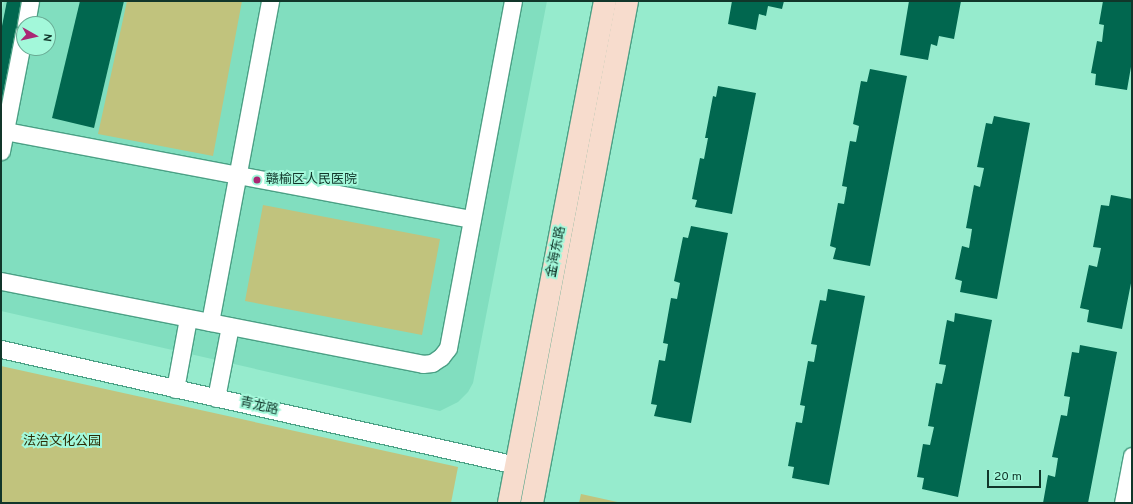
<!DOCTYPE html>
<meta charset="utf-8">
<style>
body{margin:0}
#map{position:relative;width:1133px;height:504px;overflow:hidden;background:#96ebcd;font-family:Overpass,"Noto Sans SC",sans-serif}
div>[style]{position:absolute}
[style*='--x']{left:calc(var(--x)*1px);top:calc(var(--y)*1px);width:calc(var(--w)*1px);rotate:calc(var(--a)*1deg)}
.built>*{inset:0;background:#81debf}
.green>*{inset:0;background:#c1c37d}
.building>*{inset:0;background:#01674f}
.roads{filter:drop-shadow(1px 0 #4ba085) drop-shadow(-1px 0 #4ba085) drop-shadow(0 1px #4ba085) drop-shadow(0 -1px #4ba085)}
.minor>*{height:17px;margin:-8.5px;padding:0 8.5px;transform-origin:8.5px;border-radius:8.5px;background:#fff}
.major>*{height:22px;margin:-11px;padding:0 11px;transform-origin:11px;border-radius:11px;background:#f7dccd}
.dots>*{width:11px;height:11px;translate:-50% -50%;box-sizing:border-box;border:2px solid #a3f8da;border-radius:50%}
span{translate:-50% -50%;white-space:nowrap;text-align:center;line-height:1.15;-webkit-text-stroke:4px #a3f8da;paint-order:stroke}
.poi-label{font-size:13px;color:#11362a}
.left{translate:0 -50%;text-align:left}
.street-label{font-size:13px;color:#11362a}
.park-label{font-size:13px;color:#2c2c05}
.frame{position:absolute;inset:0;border:2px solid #11362a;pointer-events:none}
.north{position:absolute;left:16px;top:16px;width:40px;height:40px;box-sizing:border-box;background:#a3f8da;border:1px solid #69aa94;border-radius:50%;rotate:98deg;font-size:11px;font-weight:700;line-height:16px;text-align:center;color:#11362a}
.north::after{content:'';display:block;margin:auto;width:14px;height:18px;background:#aa2774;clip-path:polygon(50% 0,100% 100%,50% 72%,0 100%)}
.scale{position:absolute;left:987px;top:470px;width:54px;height:18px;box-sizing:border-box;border:2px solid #11362a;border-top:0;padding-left:5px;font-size:12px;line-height:14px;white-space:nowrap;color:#11362a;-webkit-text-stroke:3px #a3f8da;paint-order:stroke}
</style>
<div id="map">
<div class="built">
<div style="clip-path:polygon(evenodd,4px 1px,547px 1px,473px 383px,468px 392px,458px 402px,440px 411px,1px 311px,1px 15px,4px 1px,24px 24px,48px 24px,48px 48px,24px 48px,24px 24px)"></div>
</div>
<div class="green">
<div style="clip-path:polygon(127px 1px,242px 1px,213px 156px,98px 134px)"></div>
<div style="clip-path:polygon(263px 205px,440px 239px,422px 335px,245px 301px)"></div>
<div style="clip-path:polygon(1px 366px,458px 467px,451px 503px,1px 503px)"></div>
<div style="clip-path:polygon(581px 494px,622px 503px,579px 503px)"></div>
</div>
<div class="building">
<div style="clip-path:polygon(7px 1px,22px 1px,2px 109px,1px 31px)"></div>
<div style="clip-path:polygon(80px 1px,124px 1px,94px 128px,52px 118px)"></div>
<div style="clip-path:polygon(732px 1px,784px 1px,782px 9px,768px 6px,766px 16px,759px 14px,756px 30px,728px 24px)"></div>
<div style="clip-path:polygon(909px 1px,961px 1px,954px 39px,939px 36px,937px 46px,931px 44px,928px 60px,900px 55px)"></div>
<div style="clip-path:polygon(1103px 1px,1132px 1px,1132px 61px,1127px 90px,1095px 85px,1096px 74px,1091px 73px,1097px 41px,1102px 42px,1104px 25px,1099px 24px)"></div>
<div style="clip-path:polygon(870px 69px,907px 76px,870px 266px,833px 259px,836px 248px,830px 246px,838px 203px,844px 204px,847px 187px,842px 186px,850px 141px,856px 142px,859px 126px,853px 124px,861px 81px,867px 82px)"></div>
<div style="clip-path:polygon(718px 86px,756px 93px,732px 214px,695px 207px,697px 200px,692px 199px,700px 158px,704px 159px,708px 138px,705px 138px,713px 96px,716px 97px)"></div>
<div style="clip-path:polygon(994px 116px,1030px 123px,997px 299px,960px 292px,962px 281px,955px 279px,962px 246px,969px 248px,972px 229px,966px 228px,974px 185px,980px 187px,984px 168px,977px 167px,986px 123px,992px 124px)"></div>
<div style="clip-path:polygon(1111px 195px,1132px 199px,1132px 278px,1122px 329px,1087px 322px,1089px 310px,1080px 308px,1089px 265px,1097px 267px,1101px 248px,1093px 247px,1101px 205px,1109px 206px)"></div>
<div style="clip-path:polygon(691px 226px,728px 233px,691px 423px,654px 416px,657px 405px,651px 404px,659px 360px,665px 361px,668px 344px,663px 343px,671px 298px,677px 299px,680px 283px,674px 281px,683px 237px,688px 238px)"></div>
<div style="clip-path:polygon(828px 289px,865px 296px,829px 485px,792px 478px,794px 467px,788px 466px,796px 422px,802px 423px,805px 406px,800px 405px,808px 361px,814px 362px,817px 345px,811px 344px,820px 300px,826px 301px)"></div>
<div style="clip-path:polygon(955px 313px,992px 320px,958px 497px,922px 489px,924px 478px,917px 477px,923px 444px,930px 445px,934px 427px,928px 426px,936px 383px,942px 384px,946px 365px,939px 364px,947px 320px,954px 322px)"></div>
<div style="clip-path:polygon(1080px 345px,1117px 352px,1088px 503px,1043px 503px,1048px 475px,1055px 477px,1058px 458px,1052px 457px,1061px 415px,1067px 416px,1070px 397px,1064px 396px,1072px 352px,1079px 353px)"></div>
</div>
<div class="roads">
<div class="minor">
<div style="--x:26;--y:24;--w:23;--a:-80"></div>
<div style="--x:5;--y:131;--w:475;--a:10.7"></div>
<div style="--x:1;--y:151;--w:120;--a:-79"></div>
<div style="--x:1;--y:281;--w:430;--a:11.1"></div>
<div style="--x:423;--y:364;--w:9;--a:-6"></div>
<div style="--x:432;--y:363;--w:11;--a:-34"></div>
<div style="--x:441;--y:357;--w:11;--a:-52"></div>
<div style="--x:448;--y:348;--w:353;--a:-79.4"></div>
<div style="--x:210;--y:322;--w:327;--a:-79.4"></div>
<div style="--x:1;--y:349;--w:528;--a:12.69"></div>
<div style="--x:175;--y:389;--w:72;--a:-79.6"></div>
<div style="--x:216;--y:398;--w:73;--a:-79"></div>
<div style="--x:1123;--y:503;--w:48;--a:-79.2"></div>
</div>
<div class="major">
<div style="--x:509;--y:503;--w:511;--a:-79.17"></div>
<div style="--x:532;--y:503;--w:511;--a:-79.28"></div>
</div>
</div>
<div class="dots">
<div style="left:257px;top:180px;background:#aa2774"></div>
</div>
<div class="poi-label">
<span class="left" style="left:266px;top:180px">赣榆区人民医院</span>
</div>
<div class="street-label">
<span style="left:557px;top:252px;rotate:-79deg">金海东路</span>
<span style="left:259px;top:407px;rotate:13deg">青龙路</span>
</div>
<div class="park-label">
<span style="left:62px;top:442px">法治文化公园</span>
</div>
<div class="frame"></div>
<div class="north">N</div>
<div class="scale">20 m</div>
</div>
